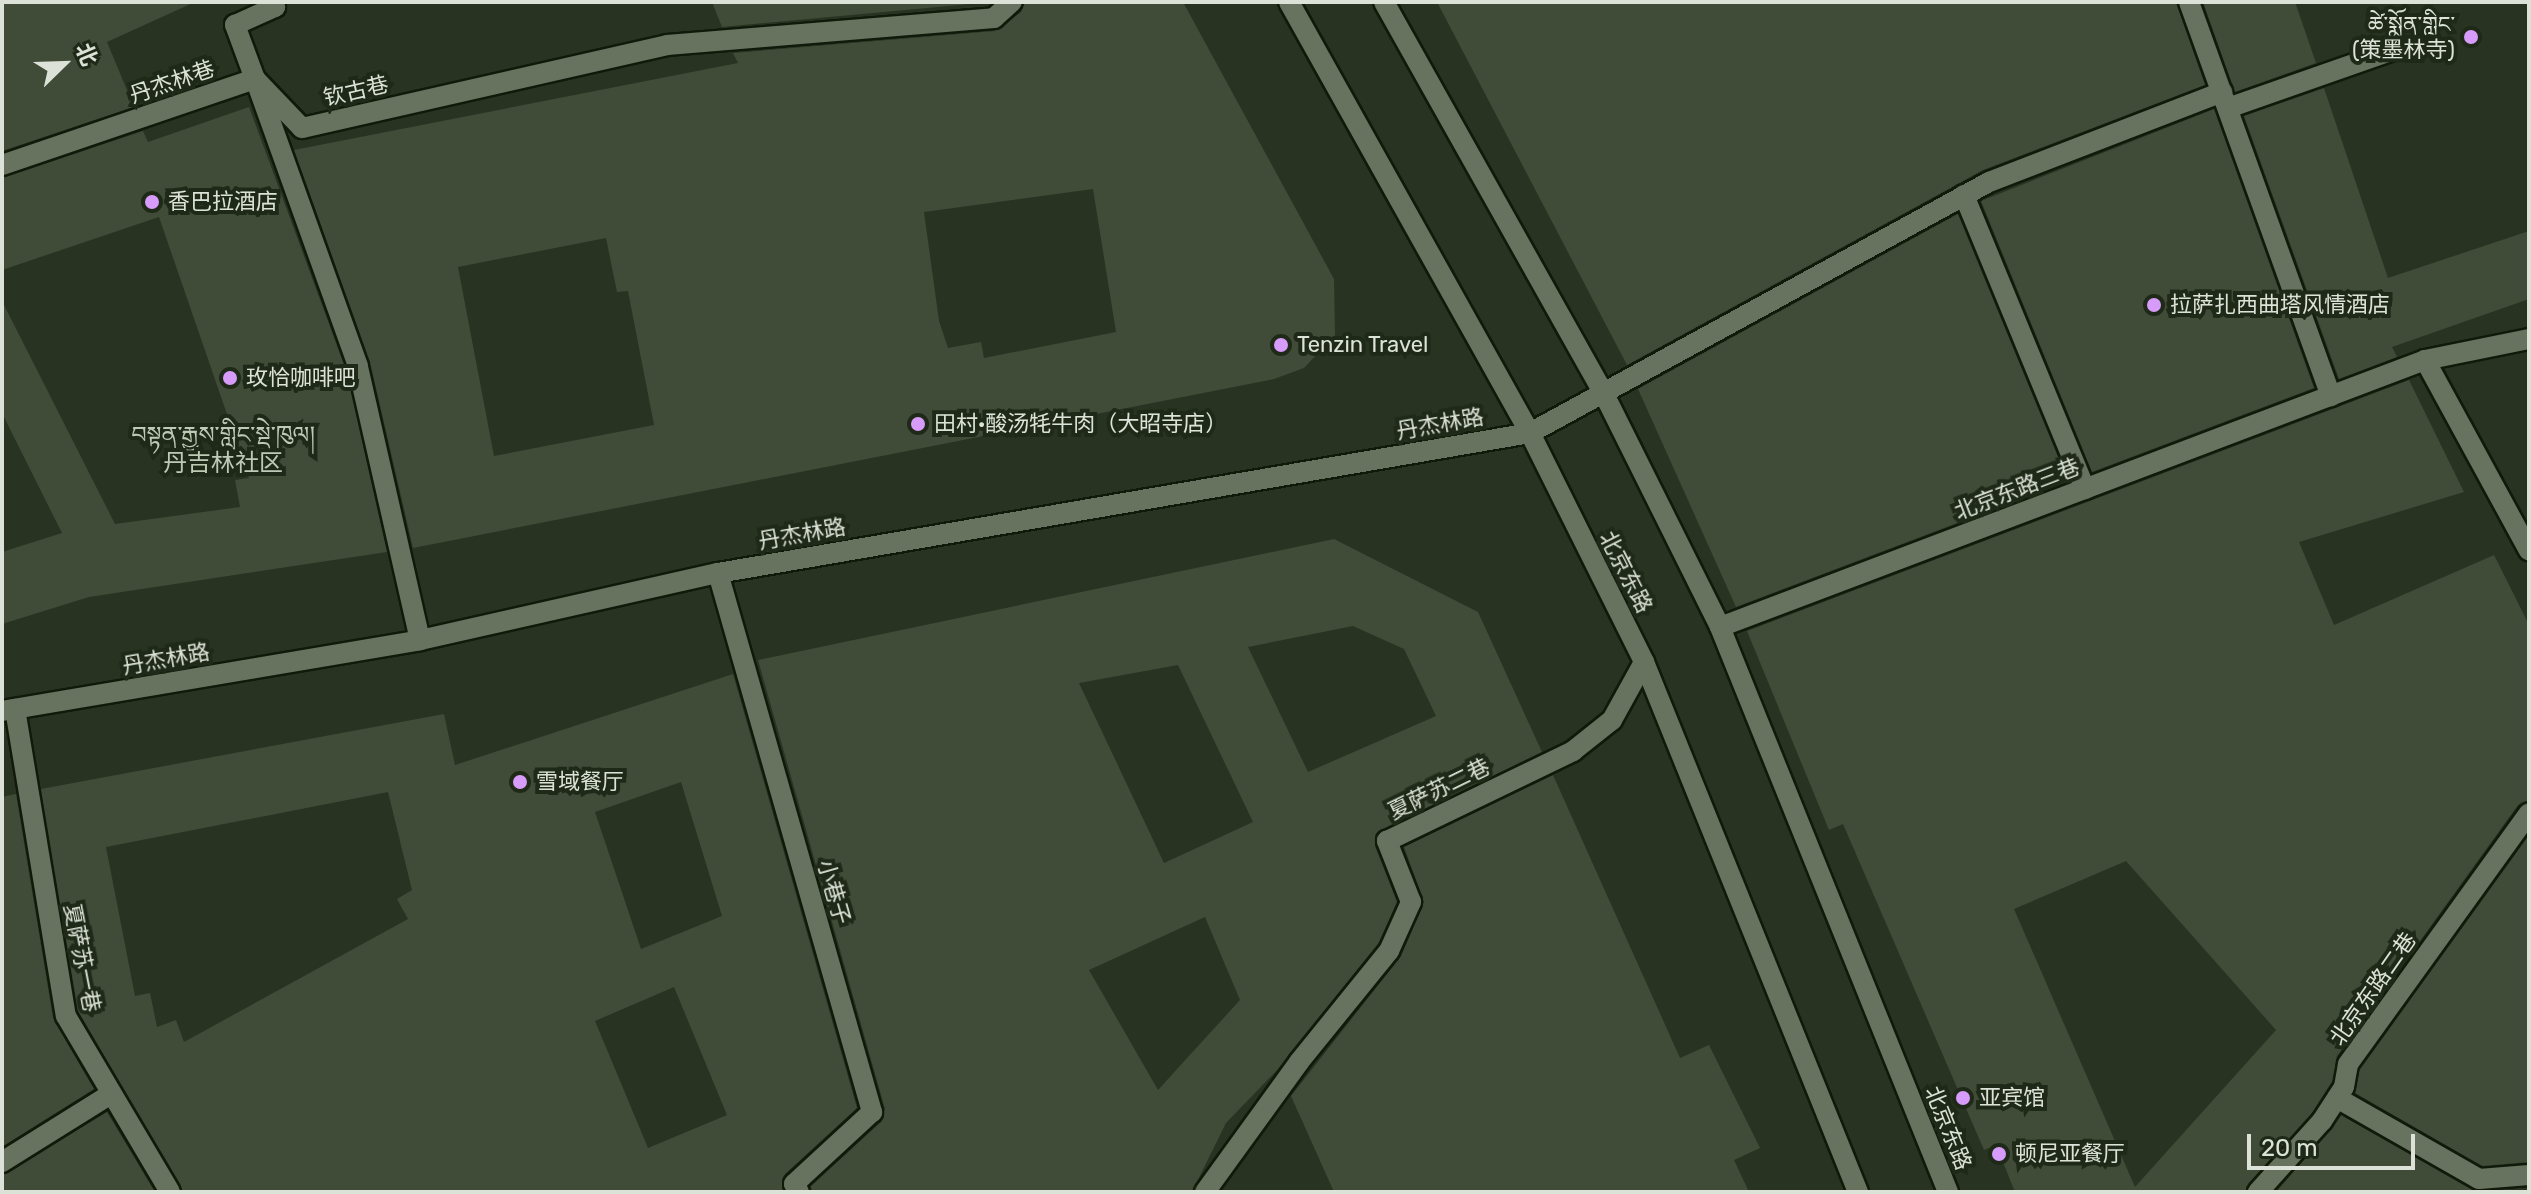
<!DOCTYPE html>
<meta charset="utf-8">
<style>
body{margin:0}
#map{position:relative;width:2531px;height:1194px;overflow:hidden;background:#293321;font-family:Rubik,"Noto Sans SC","Noto Serif Tibetan",sans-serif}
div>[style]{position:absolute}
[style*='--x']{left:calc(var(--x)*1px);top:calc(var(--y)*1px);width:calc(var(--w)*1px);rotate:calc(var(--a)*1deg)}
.building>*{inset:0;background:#404b38}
.roads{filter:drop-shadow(2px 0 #111a0a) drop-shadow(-2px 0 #111a0a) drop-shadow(0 2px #111a0a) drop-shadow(0 -2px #111a0a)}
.pedestrian>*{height:20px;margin:-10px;padding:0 10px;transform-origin:10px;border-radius:10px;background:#67735f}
.minor>*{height:20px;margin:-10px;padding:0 10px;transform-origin:10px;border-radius:10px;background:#67735f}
.secondary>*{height:20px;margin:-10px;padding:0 10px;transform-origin:10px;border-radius:10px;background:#67735f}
.dots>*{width:22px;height:22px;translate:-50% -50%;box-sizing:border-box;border:4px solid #1f2918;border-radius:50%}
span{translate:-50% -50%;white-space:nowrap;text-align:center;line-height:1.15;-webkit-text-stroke:8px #1f2918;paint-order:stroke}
.poi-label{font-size:22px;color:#dce2d7}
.right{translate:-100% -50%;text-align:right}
.left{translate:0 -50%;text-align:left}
.street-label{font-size:22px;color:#dce2d7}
.neighbourhood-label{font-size:24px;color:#bdcab4}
.frame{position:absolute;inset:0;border:4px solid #dce2d7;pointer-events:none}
.north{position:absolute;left:24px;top:24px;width:80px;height:80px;-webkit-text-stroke:6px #1f2918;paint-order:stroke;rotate:67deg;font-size:22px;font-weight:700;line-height:32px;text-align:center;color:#dce2d7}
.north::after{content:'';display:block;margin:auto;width:28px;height:36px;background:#dce2d7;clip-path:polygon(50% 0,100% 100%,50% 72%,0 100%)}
.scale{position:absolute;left:2247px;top:1134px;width:168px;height:36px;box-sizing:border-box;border:4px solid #dce2d7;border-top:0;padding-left:10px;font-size:24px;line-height:28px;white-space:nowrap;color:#dce2d7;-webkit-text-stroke:6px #1f2918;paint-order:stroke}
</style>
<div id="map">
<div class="building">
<div style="clip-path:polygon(2px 2px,195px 2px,107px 42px,134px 107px,2px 151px)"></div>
<div style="clip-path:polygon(712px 2px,992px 2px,722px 27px)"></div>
<div style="clip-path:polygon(evenodd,1025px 2px,1183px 2px,1334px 279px,1335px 335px,1304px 368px,1274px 379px,413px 548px,370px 362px,294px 150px,738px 63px,733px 53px,995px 31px,1021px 12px,1025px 2px,1093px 189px,1116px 332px,984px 358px,981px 342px,948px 348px,939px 321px,924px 212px,1093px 189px,1025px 2px,606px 238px,617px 292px,628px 291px,654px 425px,494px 456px,458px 267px,606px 238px)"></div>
<div style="clip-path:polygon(1437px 2px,2176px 2px,2205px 85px,1983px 170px,1627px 365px)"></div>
<div style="clip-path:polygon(2203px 2px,2295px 2px,2316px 63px,2235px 92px)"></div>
<div style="clip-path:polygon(2324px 88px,2388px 278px,2529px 231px,2529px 299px,2392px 347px,2397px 357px,2339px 379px,2244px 116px)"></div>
<div style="clip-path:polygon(249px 107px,346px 370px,387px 552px,89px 597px,2px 624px,2px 552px,62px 533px,2px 413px,2px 301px,115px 524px,240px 507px,235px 480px,249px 478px,159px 217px,2px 270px,2px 178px,143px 131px,148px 142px)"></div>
<div style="clip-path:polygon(2214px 109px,2314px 388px,2092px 472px,1981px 201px)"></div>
<div style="clip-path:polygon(1958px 214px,2068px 481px,1736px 607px,1638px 389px)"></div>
<div style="clip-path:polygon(evenodd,2409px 380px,2464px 492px,2299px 542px,2334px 625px,2494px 555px,2529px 625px,2529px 800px,2518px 805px,2337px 1056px,2332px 1082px,2312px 1113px,2245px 1192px,2015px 1192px,1996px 1145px,1984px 1150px,1843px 824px,1829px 830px,1747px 631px,2409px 380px,2126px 861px,2276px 1030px,2135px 1187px,2014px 909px,2126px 861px)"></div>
<div style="clip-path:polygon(evenodd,1334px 539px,1478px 612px,1542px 752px,1377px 833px,1375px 846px,1397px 902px,1378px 944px,1278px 1069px,1226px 1123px,1192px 1192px,812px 1192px,811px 1186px,881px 1122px,885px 1109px,758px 660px,1334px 539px,1353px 626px,1404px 649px,1436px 716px,1308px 772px,1248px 647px,1353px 626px,1334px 539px,1178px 665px,1253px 822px,1164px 863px,1079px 683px,1178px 665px,1334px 539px,1205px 917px,1240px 1000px,1158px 1090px,1089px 970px,1205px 917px)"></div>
<div style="clip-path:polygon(evenodd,733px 674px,857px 1108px,785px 1174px,784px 1192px,183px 1192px,78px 1011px,41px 789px,444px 714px,455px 765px,733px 674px,681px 782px,722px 916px,641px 949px,595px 812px,681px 782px,733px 674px,388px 792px,412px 890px,397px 899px,408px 919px,184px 1042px,176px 1020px,157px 1027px,150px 993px,135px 996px,106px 847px,388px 792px,733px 674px,674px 987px,727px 1115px,648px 1148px,595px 1021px,674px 987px)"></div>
<div style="clip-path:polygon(1553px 775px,1680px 1058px,1709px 1045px,1760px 1148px,1734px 1160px,1749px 1192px,1334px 1192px,1291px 1096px,1401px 956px,1424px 902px,1404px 847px)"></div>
<div style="clip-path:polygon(16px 794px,53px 1018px,94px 1089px,2px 1147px,2px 797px)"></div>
<div style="clip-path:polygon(2529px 835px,2529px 1162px,2482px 1166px,2355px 1093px,2360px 1069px)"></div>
<div style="clip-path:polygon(107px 1112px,155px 1192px,2px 1192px,2px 1175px)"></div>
<div style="clip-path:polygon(2341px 1115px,2473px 1190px,2529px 1192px,2276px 1192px)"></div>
</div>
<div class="roads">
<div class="pedestrian">
<div style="--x:2189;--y:2;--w:419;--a:70.2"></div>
<div style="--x:2228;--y:108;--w:184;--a:-19.3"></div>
<div style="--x:2;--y:165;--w:267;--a:-18.8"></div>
<div style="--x:255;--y:79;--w:58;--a:-110.3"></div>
<div style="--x:235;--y:25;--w:44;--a:-24.2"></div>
<div style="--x:275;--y:7;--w:5;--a:-112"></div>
<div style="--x:1964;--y:195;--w:318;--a:67.6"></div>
<div style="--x:718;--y:573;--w:561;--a:74.05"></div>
<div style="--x:872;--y:1112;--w:106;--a:137.3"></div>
<div style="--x:794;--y:1184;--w:9;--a:58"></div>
<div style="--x:1720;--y:627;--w:754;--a:-20.74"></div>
<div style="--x:2425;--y:360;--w:217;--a:61.4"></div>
<div style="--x:420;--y:640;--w:281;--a:-102.8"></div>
<div style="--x:358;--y:366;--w:305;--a:-109.7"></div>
<div style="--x:255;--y:79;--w:68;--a:46.2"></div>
<div style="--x:302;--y:128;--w:374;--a:-12.8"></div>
<div style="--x:667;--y:45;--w:328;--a:-4.7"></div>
<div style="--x:994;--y:18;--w:24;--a:-42"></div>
<div style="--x:15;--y:709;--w:311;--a:80.6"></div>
<div style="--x:66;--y:1016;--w:204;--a:59.4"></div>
<div style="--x:2;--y:711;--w:424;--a:-9.6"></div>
<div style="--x:420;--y:640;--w:305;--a:-12.7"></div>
<div style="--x:718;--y:573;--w:824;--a:-9.78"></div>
<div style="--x:1530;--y:433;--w:523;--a:-28.67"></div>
<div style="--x:1989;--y:182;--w:250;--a:-21.1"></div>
<div style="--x:2337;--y:1098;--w:163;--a:29.7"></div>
<div style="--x:2479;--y:1179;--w:50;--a:-4.6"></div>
<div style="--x:2;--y:1162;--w:128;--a:-32"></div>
<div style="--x:1205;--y:1192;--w:160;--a:-54.1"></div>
<div style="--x:1299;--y:1062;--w:143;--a:-51"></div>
<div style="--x:1389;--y:951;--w:54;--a:-65.8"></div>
<div style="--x:1411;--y:902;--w:66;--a:-111.5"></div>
<div style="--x:1387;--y:841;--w:207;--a:-25.8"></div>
<div style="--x:1573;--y:751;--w:50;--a:-38.5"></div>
<div style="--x:1612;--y:720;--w:66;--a:-61.1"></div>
<div style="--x:2258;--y:1192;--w:96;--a:-48"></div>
<div style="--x:2322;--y:1121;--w:40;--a:-57.1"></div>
<div style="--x:2344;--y:1087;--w:23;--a:-80"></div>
<div style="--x:2348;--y:1064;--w:309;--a:-54.2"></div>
</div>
<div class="minor">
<div style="--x:2425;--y:360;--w:106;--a:-11.4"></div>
</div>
<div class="secondary">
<div style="--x:1289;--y:2;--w:494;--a:60.8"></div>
<div style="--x:1530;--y:433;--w:256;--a:63.5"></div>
<div style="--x:1644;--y:662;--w:572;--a:68.01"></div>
<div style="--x:1384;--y:2;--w:450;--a:60.7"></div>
<div style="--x:1604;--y:394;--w:260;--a:63.5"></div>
<div style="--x:1720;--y:627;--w:609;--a:68.02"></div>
</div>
</div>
<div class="dots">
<div style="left:2471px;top:37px;background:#d79bf9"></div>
<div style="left:152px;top:202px;background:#d79bf9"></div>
<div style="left:2154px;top:305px;background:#d79bf9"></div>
<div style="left:1281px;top:345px;background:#d79bf9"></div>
<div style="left:230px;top:378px;background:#d79bf9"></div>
<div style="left:918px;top:424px;background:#d79bf9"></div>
<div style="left:520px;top:782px;background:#d79bf9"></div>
<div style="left:1963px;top:1098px;background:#d79bf9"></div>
<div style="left:1999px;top:1154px;background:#d79bf9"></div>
</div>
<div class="poi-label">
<span class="right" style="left:2455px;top:37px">ཚེ་སྨོན་གླིང་<br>(策墨林寺)</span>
<span class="left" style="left:168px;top:202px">香巴拉酒店</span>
<span class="left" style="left:2170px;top:305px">拉萨扎西曲塔风情酒店</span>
<span class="left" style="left:1297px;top:345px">Tenzin Travel</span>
<span class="left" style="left:246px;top:378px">玫恰咖啡吧</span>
<span class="left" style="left:934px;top:424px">田村·酸汤牦牛肉（大昭寺店）</span>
<span class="left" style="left:536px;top:782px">雪域餐厅</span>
<span class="left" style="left:1979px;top:1098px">亚宾馆</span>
<span class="left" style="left:2015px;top:1154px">顿尼亚餐厅</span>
</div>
<div class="street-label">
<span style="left:172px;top:82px;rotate:-19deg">丹杰林巷</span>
<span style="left:356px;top:91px;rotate:-13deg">钦古巷</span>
<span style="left:1440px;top:424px;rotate:-10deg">丹杰林路</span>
<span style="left:2017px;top:489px;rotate:-21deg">北京东路三巷</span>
<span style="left:802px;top:534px;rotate:-10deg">丹杰林路</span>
<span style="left:1626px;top:572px;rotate:63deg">北京东路</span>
<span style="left:166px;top:659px;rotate:-10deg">丹杰林路</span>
<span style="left:1439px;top:789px;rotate:-26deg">夏萨苏二巷</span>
<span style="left:834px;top:892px;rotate:74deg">小巷子</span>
<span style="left:82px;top:958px;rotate:79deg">夏萨苏一巷</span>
<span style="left:2373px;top:989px;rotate:-55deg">北京东路二巷</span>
<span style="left:1948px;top:1128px;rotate:68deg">北京东路</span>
</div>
<div class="neighbourhood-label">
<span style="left:223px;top:450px">བསྟན་རྒྱས་གླིང་སྡེ་ཁུལ།<br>丹吉林社区</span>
</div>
<div class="frame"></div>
<div class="north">北</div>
<div class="scale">20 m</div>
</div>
